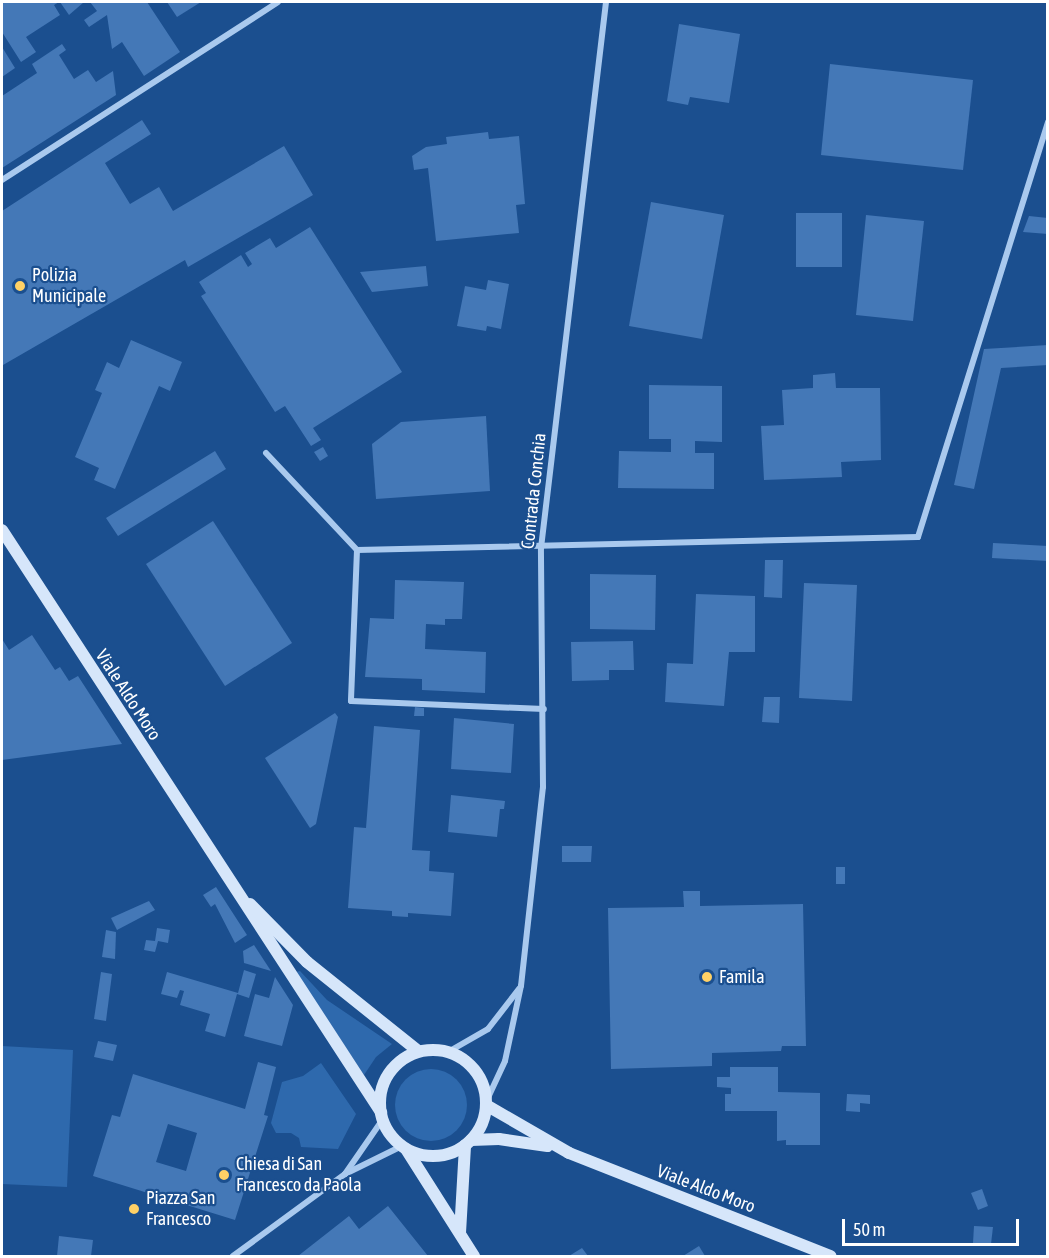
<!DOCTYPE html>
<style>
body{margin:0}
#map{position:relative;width:1049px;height:1258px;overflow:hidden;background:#1b4f8f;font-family:"Asap Condensed",sans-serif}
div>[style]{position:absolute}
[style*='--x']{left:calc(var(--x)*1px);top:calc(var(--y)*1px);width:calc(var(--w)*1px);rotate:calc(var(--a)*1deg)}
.green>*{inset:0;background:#2e69ad}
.round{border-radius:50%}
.building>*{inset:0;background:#4478b7}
.street>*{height:6px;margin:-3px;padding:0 3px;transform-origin:3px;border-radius:3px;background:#a9c9ee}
.secondary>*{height:12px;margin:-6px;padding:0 6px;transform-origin:6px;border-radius:6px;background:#d6e6fa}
.secondary>.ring{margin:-6px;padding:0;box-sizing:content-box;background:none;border:12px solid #d6e6fa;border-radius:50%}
.dots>*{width:16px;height:16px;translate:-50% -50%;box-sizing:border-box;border:3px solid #1b4f8f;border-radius:50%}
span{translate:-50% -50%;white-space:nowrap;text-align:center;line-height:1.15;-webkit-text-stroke:4.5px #1b4f8f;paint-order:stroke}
.poi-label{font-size:18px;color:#fff}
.left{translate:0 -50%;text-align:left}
.street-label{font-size:18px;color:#fff}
.frame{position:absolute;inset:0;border:3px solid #fff;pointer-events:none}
.scale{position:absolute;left:842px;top:1219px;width:177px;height:27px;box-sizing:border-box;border:3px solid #fff;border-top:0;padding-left:8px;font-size:18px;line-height:21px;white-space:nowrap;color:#fff;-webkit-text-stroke:4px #1b4f8f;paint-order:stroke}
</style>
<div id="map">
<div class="green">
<div style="clip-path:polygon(300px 971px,327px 1000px,392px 1044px,376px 1057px,364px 1075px,296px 972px)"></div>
<div style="clip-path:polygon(2px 1046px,73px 1050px,67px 1187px,2px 1184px)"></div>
<div style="clip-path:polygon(321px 1063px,356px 1114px,338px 1149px,301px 1147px,299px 1138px,291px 1133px,276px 1133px,271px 1123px,282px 1082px,303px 1076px)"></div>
<div class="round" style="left:395px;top:1069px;width:72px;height:72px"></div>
</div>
<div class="building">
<div style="clip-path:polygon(2px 2px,59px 2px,54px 5px,60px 15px,26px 37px,36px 52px,21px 62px,2px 32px)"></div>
<div style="clip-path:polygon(60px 2px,84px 2px,69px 15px)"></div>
<div style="clip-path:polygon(90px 2px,147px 2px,180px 52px,144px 76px,122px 42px,112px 49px,107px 15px,89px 27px,84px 20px,97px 11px)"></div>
<div style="clip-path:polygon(167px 2px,201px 2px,177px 17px)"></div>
<div style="clip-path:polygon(679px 24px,740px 34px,729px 103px,690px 97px,688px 105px,667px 101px)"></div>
<div style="clip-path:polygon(62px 44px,66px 50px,59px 55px,74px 79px,88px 70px,96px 82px,113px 71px,116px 95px,2px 168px,2px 96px,37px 73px,32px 64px)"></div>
<div style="clip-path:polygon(2px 47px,15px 68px,2px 77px)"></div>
<div style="clip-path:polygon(830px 64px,973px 80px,963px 170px,821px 155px)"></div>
<div style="clip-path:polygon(142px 120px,151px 134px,105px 163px,130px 204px,159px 187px,173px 211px,284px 146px,313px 195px,188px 267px,185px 260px,3px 365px,2px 211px)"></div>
<div style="clip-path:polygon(488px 132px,489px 139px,519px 136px,525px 204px,516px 205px,519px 233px,436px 241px,428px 168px,414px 170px,412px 156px,426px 147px,447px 144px,446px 137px)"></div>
<div style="clip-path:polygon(651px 202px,724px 215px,702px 339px,629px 326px)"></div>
<div style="clip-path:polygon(796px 213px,842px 213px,842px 267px,796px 267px)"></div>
<div style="clip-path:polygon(866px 215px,924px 221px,913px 321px,856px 315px)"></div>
<div style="clip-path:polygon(1029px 216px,1048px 218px,1048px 234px,1023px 232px)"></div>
<div style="clip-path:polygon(310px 227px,402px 372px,313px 428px,321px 440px,311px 446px,285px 406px,275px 412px,201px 296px,206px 293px,199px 282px,241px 255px,248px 267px,252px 264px,245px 253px,270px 238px,276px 248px)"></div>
<div style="clip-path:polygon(426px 266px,428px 286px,372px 292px,360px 272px)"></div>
<div style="clip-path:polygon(488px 280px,509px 284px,501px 329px,487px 326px,486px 331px,457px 326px,465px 286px,486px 290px)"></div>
<div style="clip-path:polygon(131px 340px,182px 362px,170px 391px,159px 386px,115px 489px,94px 480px,99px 468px,75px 457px,102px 393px,95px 390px,107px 362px,119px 368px)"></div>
<div style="clip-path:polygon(1048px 345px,1048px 365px,1001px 368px,974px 489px,954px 485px,984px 349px)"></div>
<div style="clip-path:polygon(835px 373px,836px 388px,880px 388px,881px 460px,841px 462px,842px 477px,764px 480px,761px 426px,784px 425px,782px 390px,813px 388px,813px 375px)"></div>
<div style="clip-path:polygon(649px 385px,722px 386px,722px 442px,695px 441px,695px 453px,714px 453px,714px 489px,618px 488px,619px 451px,671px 452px,671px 439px,649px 439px)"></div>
<div style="clip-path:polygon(486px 416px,490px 491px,376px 499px,372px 444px,401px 422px)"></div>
<div style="clip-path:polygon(323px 447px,328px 456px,320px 461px,314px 452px)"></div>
<div style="clip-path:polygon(215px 451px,226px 469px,118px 536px,106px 518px)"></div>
<div style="clip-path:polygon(213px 521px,292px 643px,225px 686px,146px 564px)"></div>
<div style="clip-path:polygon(993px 543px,1048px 546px,1048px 561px,992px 558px)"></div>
<div style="clip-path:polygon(765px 560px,783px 560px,782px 598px,764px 597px)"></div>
<div style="clip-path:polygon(590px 574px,656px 575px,655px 630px,590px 629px)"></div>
<div style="clip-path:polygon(395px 580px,464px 582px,462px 619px,445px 619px,445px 625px,426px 624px,425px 649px,486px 652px,485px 693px,422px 690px,422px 679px,365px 677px,370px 618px,394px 619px)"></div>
<div style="clip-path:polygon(804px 583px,857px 585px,852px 701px,799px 698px)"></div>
<div style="clip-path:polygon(696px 594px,755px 596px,755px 652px,729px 652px,724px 706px,665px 702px,667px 663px,693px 664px)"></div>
<div style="clip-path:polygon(32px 635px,55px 670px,60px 667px,69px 681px,78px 676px,122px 744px,2px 760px,2px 639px,9px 650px)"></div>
<div style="clip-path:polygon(633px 641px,634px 670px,609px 670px,609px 680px,572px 681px,571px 642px)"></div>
<div style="clip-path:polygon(764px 697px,780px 697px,779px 723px,762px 722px)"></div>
<div style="clip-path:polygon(415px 707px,424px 708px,424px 716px,414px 716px)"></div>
<div style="clip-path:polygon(335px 713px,338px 717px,316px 824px,310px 828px,265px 758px)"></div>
<div style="clip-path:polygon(454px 718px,514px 724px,511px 773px,451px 769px)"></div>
<div style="clip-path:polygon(374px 726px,420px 730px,412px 850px,430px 851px,429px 871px,454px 873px,451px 916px,408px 913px,408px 917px,392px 916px,392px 911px,348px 908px,354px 827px,366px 828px)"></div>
<div style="clip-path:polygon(451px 795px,505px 801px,504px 809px,500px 809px,497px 837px,448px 832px)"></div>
<div style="clip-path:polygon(562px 846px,592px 846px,591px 862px,562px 862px)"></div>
<div style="clip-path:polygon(836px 867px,845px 867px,845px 884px,836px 884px)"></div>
<div style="clip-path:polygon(216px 887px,247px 935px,235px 943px,215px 904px,211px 907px,203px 895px)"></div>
<div style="clip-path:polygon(683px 891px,700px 891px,700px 906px,803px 904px,806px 1046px,782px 1046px,781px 1051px,712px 1053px,712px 1066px,611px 1069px,608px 908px,684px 907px)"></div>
<div style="clip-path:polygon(149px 901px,155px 910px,117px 930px,111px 918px)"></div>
<div style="clip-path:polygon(157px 928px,170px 930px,168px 943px,158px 941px,155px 952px,144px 950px,146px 940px,155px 941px)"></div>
<div style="clip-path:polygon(106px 930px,116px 932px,115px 959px,102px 957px)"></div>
<div style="clip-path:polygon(254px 945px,271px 971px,244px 963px,243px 951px)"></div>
<div style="clip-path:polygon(244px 970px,256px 974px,249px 998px,237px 994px,225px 1037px,205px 1031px,210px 1014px,180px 1005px,184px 991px,180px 990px,177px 998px,161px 994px,167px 972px,238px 993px)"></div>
<div style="clip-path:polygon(101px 972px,112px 974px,106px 1021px,94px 1019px)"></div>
<div style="clip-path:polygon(275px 977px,293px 1005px,282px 1046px,244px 1036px,255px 994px,269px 998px)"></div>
<div style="clip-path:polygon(98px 1041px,117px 1045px,113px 1061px,94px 1057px)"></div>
<div style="clip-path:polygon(evenodd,258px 1062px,276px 1067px,264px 1115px,268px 1116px,235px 1220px,93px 1176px,112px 1115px,120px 1117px,133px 1074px,245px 1109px,258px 1062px,168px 1124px,197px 1133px,186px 1171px,156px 1162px,168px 1124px)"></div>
<div style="clip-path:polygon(730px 1067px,778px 1067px,778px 1092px,820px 1093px,820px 1145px,786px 1145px,786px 1140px,777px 1141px,777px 1111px,725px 1111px,725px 1094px,731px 1094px,731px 1088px,717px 1087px,717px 1077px,730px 1077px)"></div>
<div style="clip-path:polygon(847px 1094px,870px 1095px,870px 1104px,860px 1103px,860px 1112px,846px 1111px)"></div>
<div style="clip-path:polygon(982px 1189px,988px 1206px,978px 1210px,971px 1193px)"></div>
<div style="clip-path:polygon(388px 1206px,428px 1256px,298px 1256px,349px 1216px,359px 1229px)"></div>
<div style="clip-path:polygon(974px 1226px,993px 1227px,991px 1244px,973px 1243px)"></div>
<div style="clip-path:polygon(59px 1236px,93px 1240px,91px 1256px,57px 1256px)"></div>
<div style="clip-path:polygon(699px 1246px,705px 1256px,683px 1256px)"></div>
<div style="clip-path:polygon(582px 1248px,588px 1256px,569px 1256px)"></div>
</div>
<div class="street">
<div style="--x:2;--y:180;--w:328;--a:-32.8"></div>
<div style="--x:266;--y:453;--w:133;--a:46.8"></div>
<div style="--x:357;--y:550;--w:151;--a:92.3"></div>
<div style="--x:351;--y:701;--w:193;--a:2.4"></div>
<div style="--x:357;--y:550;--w:561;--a:-1.33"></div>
<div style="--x:918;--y:537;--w:435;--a:-72.6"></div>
<div style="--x:448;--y:1052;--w:46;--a:-29.9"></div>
<div style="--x:488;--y:1029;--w:51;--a:-52.2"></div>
<div style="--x:486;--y:1102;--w:45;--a:-65.1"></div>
<div style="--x:505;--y:1061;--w:77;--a:-78"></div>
<div style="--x:521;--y:986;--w:200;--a:-83.7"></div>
<div style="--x:543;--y:787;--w:239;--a:-90.5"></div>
<div style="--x:541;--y:548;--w:550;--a:-83.21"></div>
<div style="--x:345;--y:1174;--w:67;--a:-55.4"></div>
<div style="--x:233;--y:1256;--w:139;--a:-36.2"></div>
<div style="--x:345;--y:1174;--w:64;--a:-26.2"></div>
</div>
<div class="secondary">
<div style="--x:2;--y:530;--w:695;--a:56.93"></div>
<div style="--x:250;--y:904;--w:81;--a:45.5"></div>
<div style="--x:307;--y:962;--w:142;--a:38.7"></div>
<div class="ring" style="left:380px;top:1050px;width:94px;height:94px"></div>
<div style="--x:486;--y:1105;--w:96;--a:30"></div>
<div style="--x:569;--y:1153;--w:281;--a:21.5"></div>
<div style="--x:471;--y:1140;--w:28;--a:-2"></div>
<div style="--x:499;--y:1139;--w:49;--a:8.3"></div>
<div style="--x:406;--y:1149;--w:127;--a:57.6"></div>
<div style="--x:460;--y:1233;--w:88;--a:-86.7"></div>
</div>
<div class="dots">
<div style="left:20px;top:286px;background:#ffd166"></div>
<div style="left:707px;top:977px;background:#ffd166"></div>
<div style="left:224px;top:1175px;background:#ffd166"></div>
<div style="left:134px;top:1209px;background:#ffd166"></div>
</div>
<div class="poi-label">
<span class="left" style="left:32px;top:286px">Polizia<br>Municipale</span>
<span class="left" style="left:719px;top:977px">Famila</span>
<span class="left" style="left:236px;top:1175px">Chiesa di San<br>Francesco da Paola</span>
<span class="left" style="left:146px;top:1209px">Piazza San<br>Francesco</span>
</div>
<div class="street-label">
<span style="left:534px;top:491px;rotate:-84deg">Contrada Conchia</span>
<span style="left:128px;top:695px;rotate:57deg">Viale Aldo Moro</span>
<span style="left:706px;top:1189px;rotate:21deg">Viale Aldo Moro</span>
</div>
<div class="frame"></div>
<div class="scale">50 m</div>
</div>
